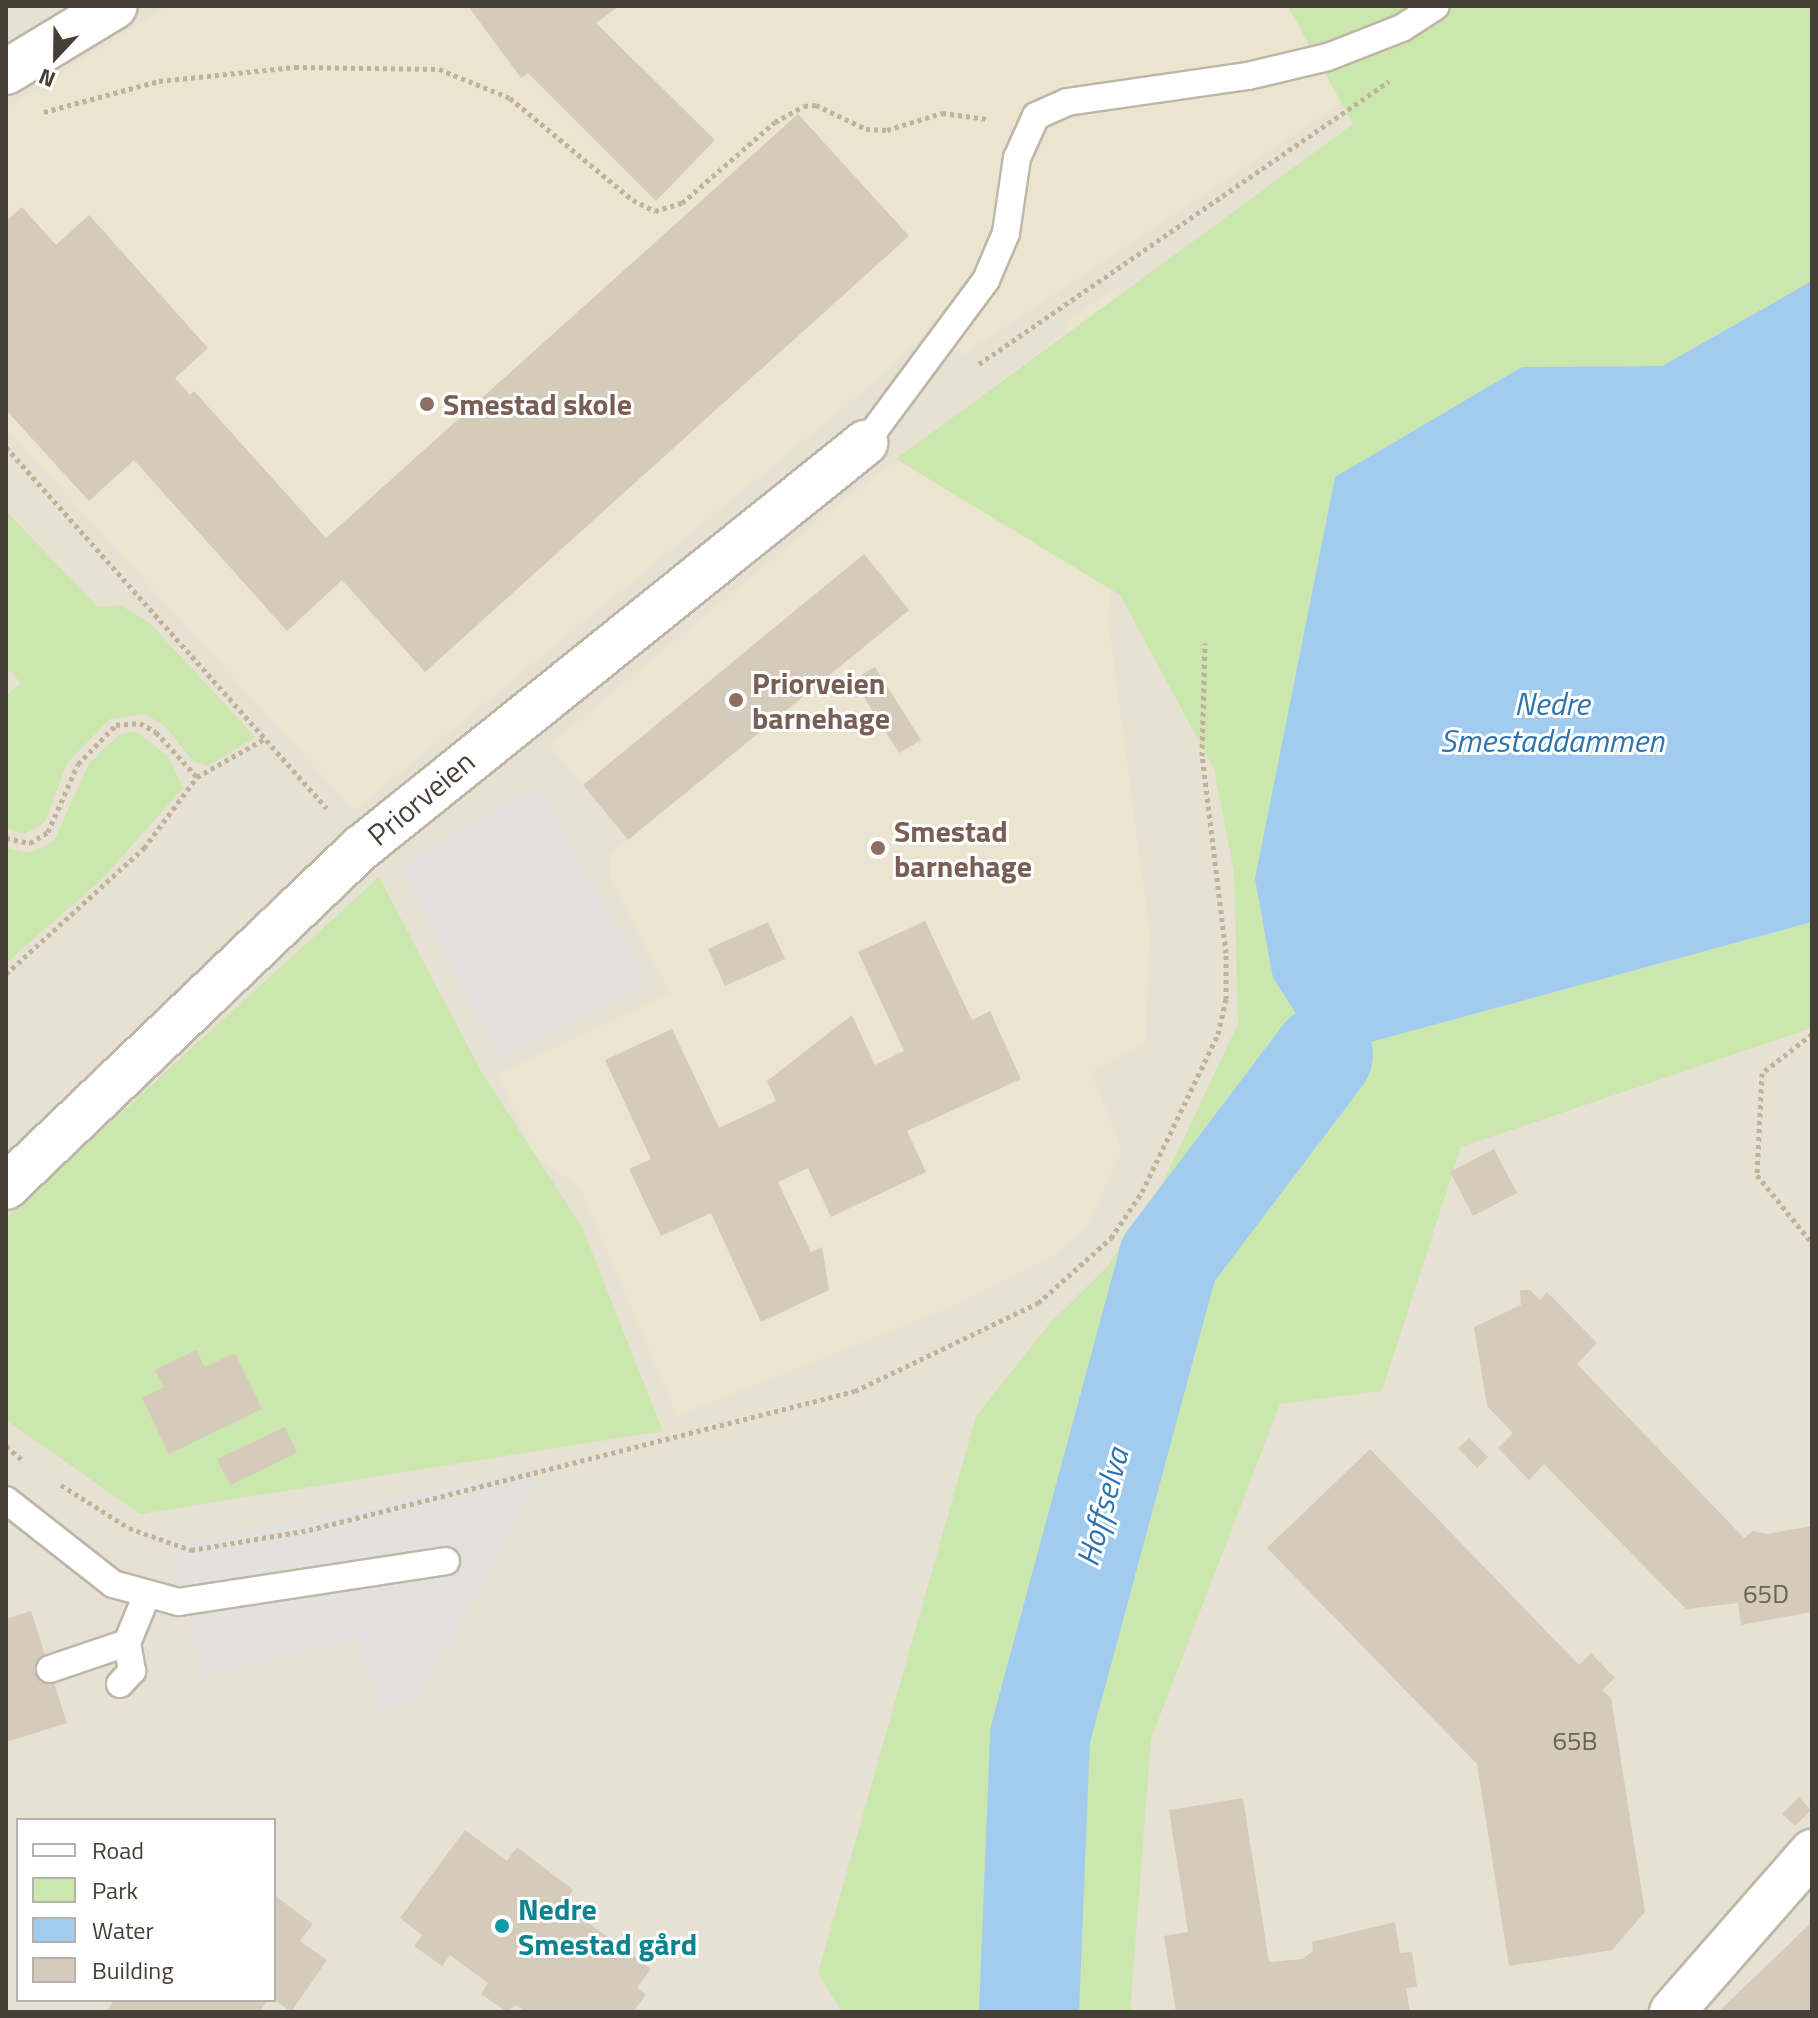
<!DOCTYPE html>
<meta charset="utf-8">
<style>
body{margin:0}
#map{position:relative;width:1818px;height:2018px;overflow:hidden;background:#f2efe5;font-family:"Titillium Web",sans-serif}
div>[style]{position:absolute}
[style*='--x']{left:calc(var(--x)*1px);top:calc(var(--y)*1px);width:calc(var(--w)*1px);rotate:calc(var(--a)*1deg)}
.residential>*{inset:0;background:#e6e1d3}
.education>*{inset:0;background:#ebe4cf}
.green>*{inset:0;background:#cbe7ae}
.parking>*{inset:0;background:#e3e1dd}
.water>*{inset:0;background:#a1ccef}
.river>*{height:100px;margin:-50px;padding:0 50px;transform-origin:50px;border-radius:50px;background:#a1ccef}
.building>*{inset:0;background:#d4cbbb}
.path>*{height:5px;margin-top:-2.5px;transform-origin:0;background:repeating-linear-gradient(90deg,#bfb399 0 4px,transparent 0 8px)}
.roads{filter:drop-shadow(2px 0 #beb7a8) drop-shadow(-2px 0 #beb7a8) drop-shadow(0 2px #beb7a8) drop-shadow(0 -2px #beb7a8)}
.lane>*{height:26px;margin:-13px;padding:0 13px;transform-origin:13px;border-radius:13px;background:#fff}
.street>*{height:44px;margin:-22px;padding:0 22px;transform-origin:22px;border-radius:22px;background:#fff}
.dots>*{width:22px;height:22px;translate:-50% -50%;box-sizing:border-box;border:4px solid #fff;border-radius:50%}
span{translate:-50% -50%;white-space:nowrap;text-align:center;line-height:1.15;-webkit-text-stroke:6px #fff;paint-order:stroke}
.number-label{font-size:26px;color:#696256}
.number-label span{-webkit-text-stroke-width:0}
.education-label{font-size:30px;color:#785e54;font-weight:700}
.left{translate:0 -50%;text-align:left}
.street-label{font-size:30px;color:#453f35}
.culture-label{font-size:30px;color:#0d838f;font-weight:700}
.water-label{font-size:32px;color:#2f74af;font-style:italic}
.frame{position:absolute;inset:0;border:8px solid #453f35;pointer-events:none}
.legend{position:absolute;left:16px;top:1818px;width:260px;height:184px;box-sizing:border-box;background:#fff;border:2px solid #b5b2ae;margin:0;padding:10px 14px;list-style:none;font-size:24px;color:#453f35}
.legend li{display:flex;align-items:center;gap:16px;height:40px}
.legend b{width:40px;border:2px solid #b5b2ae}
.north{position:absolute;left:16px;top:16px;width:80px;height:80px;-webkit-text-stroke:6px #fff;paint-order:stroke;rotate:202deg;font-size:22px;font-weight:700;line-height:32px;text-align:center;color:#453f35}
.north::after{content:'';display:block;margin:auto;width:28px;height:36px;background:#453f35;clip-path:polygon(50% 0,100% 100%,50% 72%,0 100%)}
</style>
<div id="map">
<div class="residential">
<div style="clip-path:polygon(evenodd,6px 6px,1812px 6px,1812px 2012px,6px 2012px,6px 6px,18px 1820px,274px 1820px,274px 2000px,18px 2000px,18px 1820px)"></div>
</div>
<div class="education">
<div style="clip-path:polygon(167px 6px,1288px 6px,1342px 103px,962px 355px,925px 333px,876px 381px,354px 811px,6px 428px,6px 108px)"></div>
<div style="clip-path:polygon(1118px 287px,1142px 331px,1108px 619px,1150px 935px,1145px 1044px,1091px 1072px,1122px 1150px,1087px 1226px,1055px 1255px,956px 1305px,677px 1416px,580px 1188px,536px 1157px,497px 1075px,670px 993px,611px 880px,609px 856px,628px 840px,549px 745px,842px 501px,1062px 335px,1069px 318px)"></div>
</div>
<div class="green">
<div style="clip-path:polygon(1288px 6px,1812px 6px,1812px 281px,1662px 366px,1522px 367px,1323px 1055px,1812px 922px,1812px 1028px,1461px 1147px,1382px 1391px,1280px 1404px,1151px 1739px,1130px 2012px,842px 2012px,818px 1973px,976px 1416px,1050px 1323px,1108px 1266px,1163px 1182px,1238px 1024px,1234px 872px,1214px 769px,1120px 595px,896px 459px,1353px 124px)"></div>
<div style="clip-path:polygon(6px 511px,98px 607px,120px 605px,149px 622px,255px 737px,208px 766px,194px 762px,164px 725px,144px 714px,110px 719px,67px 763px,45px 822px,25px 834px,6px 828px,6px 695px,21px 684px,11px 671px,6px 674px)"></div>
<div style="clip-path:polygon(135px 731px,168px 756px,183px 788px,102px 879px,6px 963px,6px 848px,29px 853px,54px 841px,89px 763px,120px 734px)"></div>
<div style="clip-path:polygon(379px 877px,482px 1073px,582px 1227px,663px 1431px,140px 1514px,6px 1420px,6px 1218px)"></div>
</div>
<div class="parking">
<div style="clip-path:polygon(537px 785px,648px 982px,499px 1059px,400px 867px)"></div>
<div style="clip-path:polygon(525px 1471px,535px 1480px,529px 1498px,420px 1697px,379px 1711px,359px 1639px,202px 1675px,170px 1548px)"></div>
</div>
<div class="water">
<div style="clip-path:polygon(1812px 281px,1812px 922px,1323px 1055px,1273px 978px,1255px 879px,1335px 477px,1522px 367px,1662px 366px)"></div>
</div>
<div class="river">
<div style="--x:1029;--y:2012;--w:276;--a:-87.7"></div>
<div style="--x:1040;--y:1736;--w:493;--a:-74.9"></div>
<div style="--x:1168;--y:1260;--w:257;--a:-52.9"></div>
</div>
<div class="building">
<div style="clip-path:polygon(468px 6px,619px 6px,596px 23px,715px 140px,656px 201px,528px 73px,521px 78px)"></div>
<div style="clip-path:polygon(798px 114px,909px 236px,425px 672px,342px 580px,287px 631px,134px 460px,89px 501px,6px 410px,6px 221px,22px 207px,56px 245px,89px 215px,208px 348px,175px 378px,190px 395px,194px 391px,326px 538px)"></div>
<div style="clip-path:polygon(864px 554px,909px 610px,628px 840px,583px 785px)"></div>
<div style="clip-path:polygon(875px 667px,921px 740px,899px 753px,853px 680px)"></div>
<div style="clip-path:polygon(925px 921px,972px 1020px,990px 1011px,1021px 1079px,907px 1131px,926px 1172px,831px 1217px,808px 1168px,778px 1182px,811px 1252px,822px 1247px,829px 1290px,761px 1322px,711px 1213px,661px 1236px,629px 1169px,651px 1159px,605px 1060px,672px 1029px,719px 1128px,776px 1101px,767px 1081px,852px 1015px,875px 1065px,904px 1051px,858px 952px)"></div>
<div style="clip-path:polygon(768px 922px,785px 959px,725px 986px,708px 949px)"></div>
<div style="clip-path:polygon(1494px 1149px,1517px 1193px,1473px 1216px,1450px 1172px)"></div>
<div style="clip-path:polygon(1520px 1290px,1530px 1290px,1540px 1300px,1547px 1292px,1597px 1343px,1577px 1364px,1744px 1538px,1753px 1531px,1767px 1534px,1812px 1526px,1812px 1612px,1741px 1625px,1738px 1603px,1686px 1609px,1544px 1464px,1529px 1480px,1498px 1448px,1513px 1433px,1487px 1406px,1474px 1327px,1521px 1305px)"></div>
<div style="clip-path:polygon(196px 1350px,205px 1367px,235px 1353px,262px 1409px,169px 1454px,142px 1398px,164px 1387px,155px 1370px)"></div>
<div style="clip-path:polygon(285px 1427px,297px 1453px,230px 1485px,217px 1459px)"></div>
<div style="clip-path:polygon(1469px 1438px,1488px 1457px,1477px 1468px,1458px 1448px)"></div>
<div style="clip-path:polygon(1370px 1449px,1579px 1665px,1591px 1653px,1615px 1678px,1602px 1690px,1611px 1698px,1645px 1912px,1612px 1950px,1509px 1966px,1477px 1764px,1267px 1548px)"></div>
<div style="clip-path:polygon(31px 1611px,67px 1723px,6px 1742px,6px 1619px)"></div>
<div style="clip-path:polygon(1799px 1797px,1811px 1810px,1795px 1826px,1782px 1814px)"></div>
<div style="clip-path:polygon(1243px 1798px,1269px 1962px,1303px 1959px,1313px 1951px,1312px 1942px,1395px 1922px,1400px 1953px,1412px 1952px,1417px 1987px,1406px 1988px,1410px 2012px,1176px 2012px,1164px 1936px,1188px 1932px,1169px 1810px)"></div>
<div style="clip-path:polygon(465px 1830px,507px 1861px,517px 1847px,573px 1890px,563px 1904px,651px 1969px,637px 1988px,646px 1995px,633px 2012px,526px 2012px,516px 2005px,507px 2012px,481px 1994px,488px 1983px,450px 1955px,442px 1966px,414px 1946px,422px 1935px,400px 1918px)"></div>
<div style="clip-path:polygon(274px 1895px,313px 1924px,300px 1941px,327px 1960px,291px 2012px,274px 1999px)"></div>
<div style="clip-path:polygon(1812px 1922px,1812px 2012px,1718px 2012px)"></div>
<div style="clip-path:polygon(114px 2000px,268px 2000px,259px 2012px,106px 2012px)"></div>
</div>
<div class="path">
<div style="--x:44;--y:112;--w:119;--a:-15.1"></div>
<div style="--x:159;--y:81;--w:137;--a:-5.9"></div>
<div style="--x:295;--y:67;--w:144;--a:0.8"></div>
<div style="--x:439;--y:69;--w:77;--a:22.2"></div>
<div style="--x:510;--y:98;--w:160;--a:39.7"></div>
<div style="--x:633;--y:200;--w:25;--a:27"></div>
<div style="--x:655;--y:211;--w:28;--a:-17"></div>
<div style="--x:682;--y:203;--w:123;--a:-41.1"></div>
<div style="--x:775;--y:122;--w:33;--a:-29"></div>
<div style="--x:804;--y:106;--w:12;--a:-5"></div>
<div style="--x:816;--y:105;--w:55;--a:25.6"></div>
<div style="--x:866;--y:129;--w:21;--a:3"></div>
<div style="--x:887;--y:130;--w:58;--a:-17.2"></div>
<div style="--x:942;--y:113;--w:46;--a:7.4"></div>
<div style="--x:979;--y:364;--w:498;--a:-34.6"></div>
<div style="--x:6;--y:447;--w:483;--a:48.4"></div>
<div style="--x:6;--y:838;--w:25;--a:12"></div>
<div style="--x:30;--y:843;--w:21;--a:-31"></div>
<div style="--x:48;--y:832;--w:74;--a:-66.2"></div>
<div style="--x:78;--y:764;--w:54;--a:-45.7"></div>
<div style="--x:116;--y:725;--w:24;--a:-5"></div>
<div style="--x:140;--y:723;--w:18;--a:29"></div>
<div style="--x:156;--y:732;--w:61;--a:47.7"></div>
<div style="--x:6;--y:974;--w:187;--a:-42.4"></div>
<div style="--x:144;--y:848;--w:89;--a:-53.3"></div>
<div style="--x:197;--y:777;--w:79;--a:-29.5"></div>
<div style="--x:1812;--y:1034;--w:63;--a:142"></div>
<div style="--x:1762;--y:1073;--w:102;--a:92.8"></div>
<div style="--x:1757;--y:1175;--w:87;--a:51"></div>
<div style="--x:6;--y:1446;--w:23;--a:41"></div>
<div style="--x:61;--y:1485;--w:80;--a:32.3"></div>
<div style="--x:129;--y:1528;--w:66;--a:19.5"></div>
<div style="--x:191;--y:1550;--w:120;--a:-9.6"></div>
<div style="--x:309;--y:1530;--w:563;--a:-14.28"></div>
<div style="--x:855;--y:1391;--w:203;--a:-25.7"></div>
<div style="--x:1038;--y:1303;--w:98;--a:-41.7"></div>
<div style="--x:1111;--y:1238;--w:55;--a:-56"></div>
<div style="--x:1142;--y:1192;--w:175;--a:-64.3"></div>
<div style="--x:1218;--y:1034;--w:36;--a:-77"></div>
<div style="--x:1226;--y:999;--w:46;--a:-90"></div>
<div style="--x:1226;--y:953;--w:198;--a:-96.9"></div>
<div style="--x:1202;--y:756;--w:113;--a:-88.5"></div>
</div>
<div class="roads">
<div class="lane">
<div style="--x:865;--y:443;--w:203;--a:-53.4"></div>
<div style="--x:986;--y:280;--w:51;--a:-66.9"></div>
<div style="--x:1006;--y:233;--w:76;--a:-81.7"></div>
<div style="--x:1017;--y:158;--w:46;--a:-65.7"></div>
<div style="--x:1036;--y:116;--w:34;--a:-24"></div>
<div style="--x:1067;--y:102;--w:183;--a:-8.2"></div>
<div style="--x:1248;--y:76;--w:82;--a:-13.4"></div>
<div style="--x:1328;--y:57;--w:79;--a:-21.4"></div>
<div style="--x:1402;--y:28;--w:40;--a:-32.9"></div>
<div style="--x:6;--y:1500;--w:136;--a:38.1"></div>
<div style="--x:113;--y:1584;--w:68;--a:15.3"></div>
<div style="--x:179;--y:1602;--w:270;--a:-8.7"></div>
<div style="--x:50;--y:1669;--w:81;--a:-18.7"></div>
<div style="--x:120;--y:1684;--w:18;--a:-47"></div>
<div style="--x:132;--y:1671;--w:28;--a:-100"></div>
<div style="--x:127;--y:1643;--w:50;--a:-67.6"></div>
</div>
<div class="street">
<div style="--x:6;--y:72;--w:127;--a:-31.2"></div>
<div style="--x:6;--y:1187;--w:491;--a:-43.7"></div>
<div style="--x:361;--y:848;--w:647;--a:-38.78"></div>
<div style="--x:1672;--y:2012;--w:213;--a:-48.8"></div>
</div>
</div>
<div class="dots">
<div style="left:427px;top:404px;background:#8d6e63"></div>
<div style="left:736px;top:700px;background:#8d6e63"></div>
<div style="left:878px;top:848px;background:#8d6e63"></div>
<div style="left:502px;top:1926px;background:#0f9aa8"></div>
</div>
<div class="number-label">
<span style="left:1766px;top:1594px">65D</span>
<span style="left:1575px;top:1741px">65B</span>
</div>
<div class="education-label">
<span class="left" style="left:443px;top:404px">Smestad skole</span>
<span class="left" style="left:752px;top:700px">Priorveien<br>barnehage</span>
<span class="left" style="left:894px;top:848px">Smestad<br>barnehage</span>
</div>
<div class="street-label">
<span style="left:421px;top:798px;rotate:-40deg">Priorveien</span>
</div>
<div class="culture-label">
<span class="left" style="left:518px;top:1926px">Nedre<br>Smestad gård</span>
</div>
<div class="water-label">
<span style="left:1552px;top:722px">Nedre<br>Smestaddammen</span>
<span style="left:1102px;top:1507px;rotate:-75deg">Hoffselva</span>
</div>
<div class="frame"></div>
<ul class="legend">
<li><b style="height:10px;background:#fff"></b>Road</li>
<li><b style="height:22px;background:#cbe7ae"></b>Park</li>
<li><b style="height:22px;background:#a1ccef"></b>Water</li>
<li><b style="height:22px;background:#d4cbbb"></b>Building</li>
</ul>
<div class="north">N</div>
</div>
